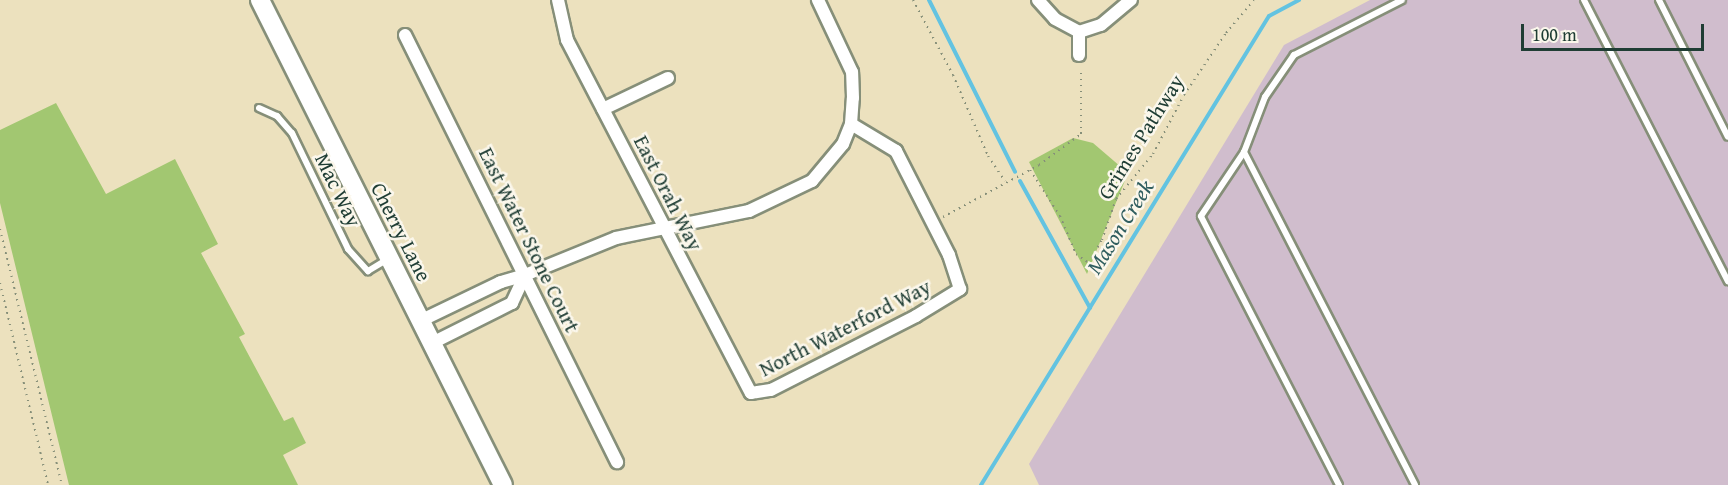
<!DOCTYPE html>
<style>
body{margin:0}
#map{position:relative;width:1728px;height:485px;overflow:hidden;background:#ece1be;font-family:"Gentium Book Plus",serif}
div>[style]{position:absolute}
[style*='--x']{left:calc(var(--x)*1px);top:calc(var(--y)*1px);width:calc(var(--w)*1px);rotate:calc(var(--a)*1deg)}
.industrial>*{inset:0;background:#d0bdcd}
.green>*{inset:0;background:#a2c771}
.stream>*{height:4px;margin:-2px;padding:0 2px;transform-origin:2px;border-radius:2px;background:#63c3e1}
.path>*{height:2px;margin-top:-1px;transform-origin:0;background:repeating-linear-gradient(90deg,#868f79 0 1.5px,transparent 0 6px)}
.roads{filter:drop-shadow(2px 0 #868f79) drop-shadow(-2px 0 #868f79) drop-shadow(0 2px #868f79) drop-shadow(0 -2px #868f79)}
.service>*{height:6px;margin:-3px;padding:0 3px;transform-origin:3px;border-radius:3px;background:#fff}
.minor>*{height:12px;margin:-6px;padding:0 6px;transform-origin:6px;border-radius:6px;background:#fff}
.secondary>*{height:18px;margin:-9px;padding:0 9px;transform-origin:9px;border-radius:9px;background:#fff}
span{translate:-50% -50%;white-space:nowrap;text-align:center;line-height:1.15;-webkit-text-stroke:5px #fbf7ec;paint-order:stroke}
.street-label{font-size:21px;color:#1f3d34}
.water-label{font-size:22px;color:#305e5f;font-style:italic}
.scale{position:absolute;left:1521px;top:24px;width:183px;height:27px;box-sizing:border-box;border:3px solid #1f3d34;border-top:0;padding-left:8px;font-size:18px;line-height:21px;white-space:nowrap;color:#1f3d34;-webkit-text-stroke:4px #fbf7ec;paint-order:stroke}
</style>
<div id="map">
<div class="industrial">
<div style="clip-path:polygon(1370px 0,1728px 0,1728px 485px,1039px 485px,1029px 464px,1284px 45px)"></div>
</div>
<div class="green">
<div style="clip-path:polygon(56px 103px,106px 194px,175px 159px,218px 244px,201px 253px,245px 334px,239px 337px,284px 421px,293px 417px,306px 443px,283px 455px,298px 485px,69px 485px,0 203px,0 130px)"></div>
<div style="clip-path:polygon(1073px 138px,1093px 143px,1128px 173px,1087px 274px,1029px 162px)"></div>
</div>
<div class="stream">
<div style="--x:929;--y:0;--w:192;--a:63.4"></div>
<div style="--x:1020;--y:181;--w:145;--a:61.1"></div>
<div style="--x:981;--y:485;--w:550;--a:-58.45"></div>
<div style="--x:1269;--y:16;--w:34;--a:-28"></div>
</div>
<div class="path">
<div style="--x:913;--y:0;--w:85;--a:61.9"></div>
<div style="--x:953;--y:75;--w:88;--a:66.6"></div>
<div style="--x:988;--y:156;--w:30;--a:56"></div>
<div style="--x:1030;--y:170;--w:55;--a:56.9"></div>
<div style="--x:1060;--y:216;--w:41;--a:67.2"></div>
<div style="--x:1076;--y:254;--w:16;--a:35"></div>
<div style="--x:1089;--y:263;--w:26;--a:-61"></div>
<div style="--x:1102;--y:240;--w:43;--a:-71.1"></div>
<div style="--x:1116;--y:199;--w:58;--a:-50.6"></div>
<div style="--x:1153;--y:154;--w:67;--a:-62.3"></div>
<div style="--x:1184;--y:95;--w:75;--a:-55.9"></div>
<div style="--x:1226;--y:33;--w:43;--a:-49.7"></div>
<div style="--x:943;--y:217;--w:109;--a:-28.4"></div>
<div style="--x:1039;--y:165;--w:52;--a:-36.4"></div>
<div style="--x:1081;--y:134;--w:66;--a:-90"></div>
<div style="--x:0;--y:229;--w:263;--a:76.4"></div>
<div style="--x:0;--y:283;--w:208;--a:76.6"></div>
</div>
<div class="roads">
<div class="service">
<div style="--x:1584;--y:0;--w:316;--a:62.9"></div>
<div style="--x:1659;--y:0;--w:153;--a:63.3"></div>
<div style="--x:259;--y:108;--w:20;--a:24"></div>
<div style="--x:277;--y:116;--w:23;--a:49"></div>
<div style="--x:292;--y:133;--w:129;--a:64.2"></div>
<div style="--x:348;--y:249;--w:30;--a:48"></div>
<div style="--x:368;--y:271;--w:23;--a:-31"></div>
<div style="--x:1244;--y:152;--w:374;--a:62.8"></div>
<div style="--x:1339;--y:485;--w:302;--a:-117.2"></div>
<div style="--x:1201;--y:216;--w:77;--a:-56.1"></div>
<div style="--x:1244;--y:152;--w:59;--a:-69.1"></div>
<div style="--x:1265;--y:97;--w:51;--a:-55.4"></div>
<div style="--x:1294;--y:55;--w:121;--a:-27"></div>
</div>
<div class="minor">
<div style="--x:558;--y:0;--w:41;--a:77.3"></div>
<div style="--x:567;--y:40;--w:398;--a:62.5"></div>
<div style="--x:751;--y:393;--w:20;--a:-9"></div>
<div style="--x:771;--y:390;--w:163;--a:-27"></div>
<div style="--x:916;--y:316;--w:52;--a:-31.5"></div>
<div style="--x:960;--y:289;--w:36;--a:-108"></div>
<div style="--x:949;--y:255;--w:117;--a:-117"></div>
<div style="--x:896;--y:151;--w:52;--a:-149"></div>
<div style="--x:1038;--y:0;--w:25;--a:48"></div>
<div style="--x:1055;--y:19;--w:27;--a:28"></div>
<div style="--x:1079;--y:32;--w:23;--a:-18"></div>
<div style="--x:1101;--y:25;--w:39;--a:-40"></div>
<div style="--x:1079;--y:32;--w:23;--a:90"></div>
<div style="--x:405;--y:35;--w:477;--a:63.6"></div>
<div style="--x:603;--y:109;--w:72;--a:-25.5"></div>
<div style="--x:525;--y:275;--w:98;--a:-22.1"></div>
<div style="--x:616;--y:238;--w:136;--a:-11.5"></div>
<div style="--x:749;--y:211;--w:70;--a:-25.5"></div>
<div style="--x:812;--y:181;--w:48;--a:-50"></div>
<div style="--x:843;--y:144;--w:22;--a:-68"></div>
<div style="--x:851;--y:124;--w:26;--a:-86"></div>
<div style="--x:853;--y:98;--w:26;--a:-92"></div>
<div style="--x:852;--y:72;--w:80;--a:-115.3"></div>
<div style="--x:420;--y:321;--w:90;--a:-25.7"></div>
<div style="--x:501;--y:282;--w:25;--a:-16"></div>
<div style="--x:525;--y:275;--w:31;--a:115"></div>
<div style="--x:512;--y:303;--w:89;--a:153.4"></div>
</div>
<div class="secondary">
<div style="--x:260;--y:0;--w:542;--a:63.39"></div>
</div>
</div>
<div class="street-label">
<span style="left:1141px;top:137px;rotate:-58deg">Grimes Pathway</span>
<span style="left:338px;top:190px;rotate:64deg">Mac Way</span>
<span style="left:668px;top:193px;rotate:63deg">East Orah Way</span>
<span style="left:401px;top:232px;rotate:63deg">Cherry Lane</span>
<span style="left:529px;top:240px;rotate:64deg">East Water Stone Court</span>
<span style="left:845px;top:328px;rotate:-27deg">North Waterford Way</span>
</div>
<div class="water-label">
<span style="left:1120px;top:227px;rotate:-58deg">Mason Creek</span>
</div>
<div class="scale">100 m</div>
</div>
